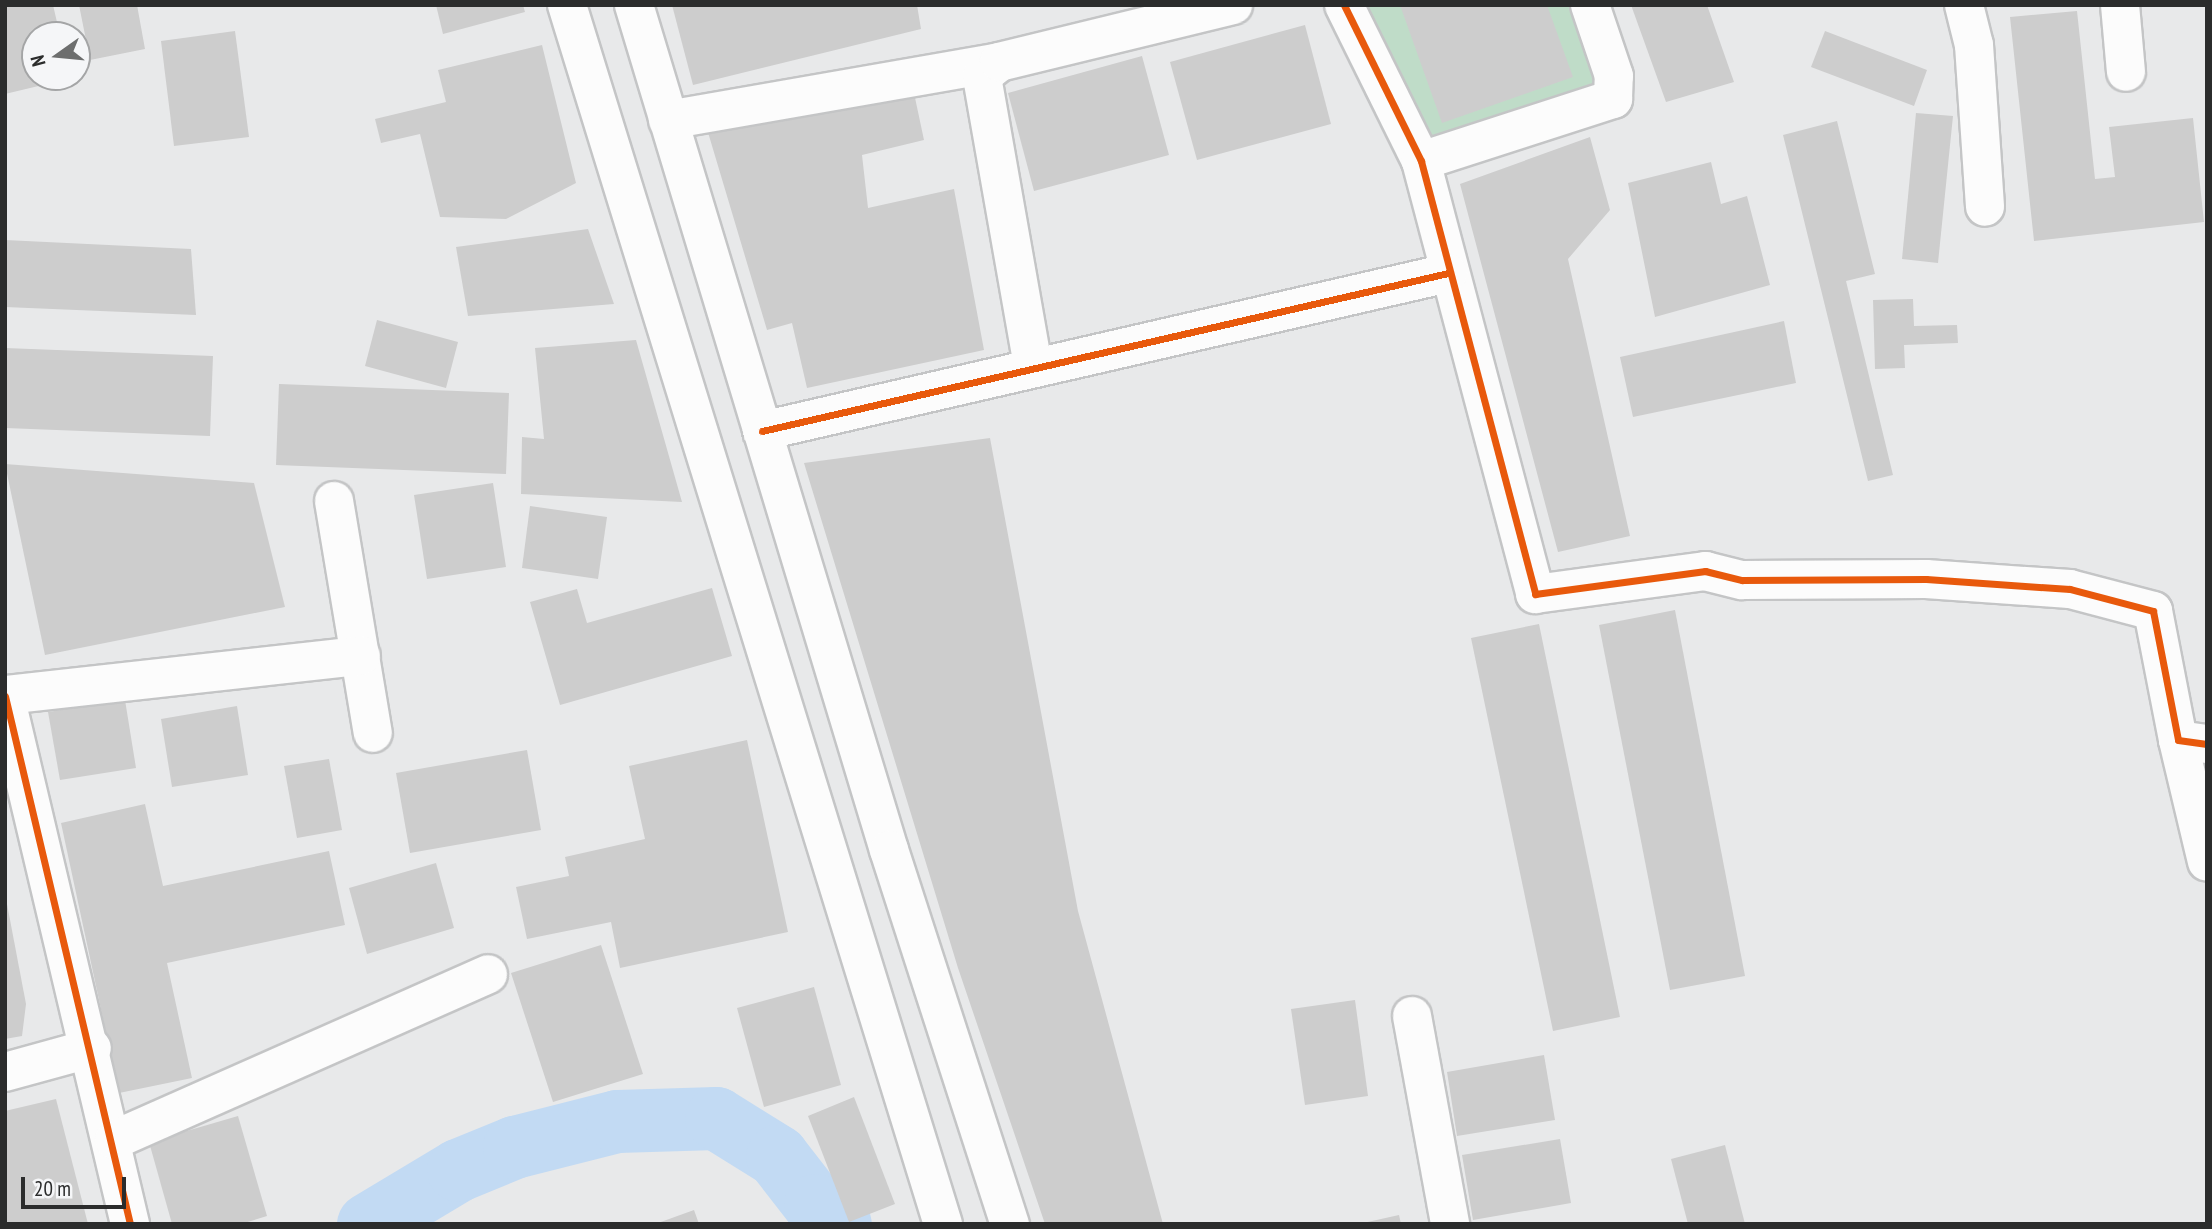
<!DOCTYPE html>
<style>
body{margin:0}
#map{position:relative;width:2212px;height:1229px;overflow:hidden;background:#e8e9ea;font-family:"PT Sans Narrow",sans-serif}
div>[style]{position:absolute}
[style*='--x']{left:calc(var(--x)*1px);top:calc(var(--y)*1px);width:calc(var(--w)*1px);rotate:calc(var(--a)*1deg)}
.green>*{inset:0;background:#bfdcc8}
.river>*{height:63px;margin:-31.5px;padding:0 31.5px;transform-origin:31.5px;border-radius:31.5px;background:#c2daf3}
.building>*{inset:0;background:#cdcdcd}
.roads{filter:drop-shadow(2px 0 #c4c5c6) drop-shadow(-2px 0 #c4c5c6) drop-shadow(0 2px #c4c5c6) drop-shadow(0 -2px #c4c5c6)}
.minor>*{height:38px;margin:-19px;padding:0 19px;transform-origin:19px;border-radius:19px;background:#fcfcfc}
.secondary>*{height:38px;margin:-19px;padding:0 19px;transform-origin:19px;border-radius:19px;background:#fcfcfc}
.cycleway>*{height:7px;margin:-3.5px;padding:0 3.5px;transform-origin:3.5px;border-radius:3.5px;background:#e8590c}
span{translate:-50% -50%;white-space:nowrap;text-align:center;line-height:1.15;-webkit-text-stroke:6px #f5f6f8;paint-order:stroke}
.frame{position:absolute;inset:0;border:7px solid #2b2c2c;pointer-events:none}
.north{position:absolute;left:21px;top:21px;width:70px;height:70px;box-sizing:border-box;background:#f5f6f8;border:2px solid #a4a5a6;border-radius:50%;rotate:255deg;font-size:19px;font-weight:700;line-height:28px;text-align:center;color:#2b2c2c}
.north::after{content:'';display:block;margin:auto;width:24px;height:32px;background:#6d6e6e;clip-path:polygon(50% 0,100% 100%,50% 72%,0 100%)}
.scale{position:absolute;left:21px;top:1177px;width:105px;height:32px;box-sizing:border-box;border:4px solid #2b2c2c;border-top:0;padding-left:9px;font-size:21px;line-height:24px;white-space:nowrap;color:#2b2c2c;-webkit-text-stroke:5px #f5f6f8;paint-order:stroke}
</style>
<div id="map">
<div class="green">
<div style="clip-path:polygon(1344px 5px,1590px 5px,1613px 99px,1421px 161px)"></div>
</div>
<div class="river">
<div style="--x:368;--y:1224;--w:105;--a:-31"></div>
<div style="--x:458;--y:1170;--w:61;--a:-22.3"></div>
<div style="--x:514;--y:1147;--w:106;--a:-14.2"></div>
<div style="--x:617;--y:1121;--w:99;--a:-1.7"></div>
<div style="--x:716;--y:1118;--w:72;--a:31.9"></div>
<div style="--x:777;--y:1156;--w:62;--a:52.2"></div>
<div style="--x:815;--y:1205;--w:31;--a:37"></div>
</div>
<div class="building">
<div style="clip-path:polygon(53px 5px,60px 35px,35px 35px,35px 77px,72px 78px,5px 94px,5px 7px)"></div>
<div style="clip-path:polygon(79px 5px,137px 5px,145px 49px,90px 60px)"></div>
<div style="clip-path:polygon(436px 5px,523px 5px,525px 12px,443px 34px)"></div>
<div style="clip-path:polygon(672px 5px,917px 5px,921px 29px,693px 85px)"></div>
<div style="clip-path:polygon(1400px 5px,1547px 5px,1573px 77px,1442px 123px)"></div>
<div style="clip-path:polygon(1631px 5px,1707px 5px,1734px 82px,1666px 102px)"></div>
<div style="clip-path:polygon(2077px 11px,2095px 179px,2115px 177px,2109px 127px,2193px 118px,2204px 222px,2034px 241px,2010px 17px)"></div>
<div style="clip-path:polygon(1305px 25px,1331px 124px,1197px 160px,1170px 62px)"></div>
<div style="clip-path:polygon(235px 31px,249px 137px,174px 146px,161px 41px)"></div>
<div style="clip-path:polygon(1825px 31px,1927px 70px,1914px 106px,1811px 67px)"></div>
<div style="clip-path:polygon(542px 45px,576px 183px,506px 219px,440px 217px,420px 134px,381px 143px,375px 119px,446px 102px,438px 70px)"></div>
<div style="clip-path:polygon(1142px 56px,1169px 155px,1034px 191px,1008px 93px)"></div>
<div style="clip-path:polygon(914px 93px,924px 140px,862px 155px,868px 208px,954px 189px,984px 350px,807px 388px,792px 323px,767px 330px,707px 129px)"></div>
<div style="clip-path:polygon(1916px 113px,1953px 116px,1938px 263px,1902px 259px)"></div>
<div style="clip-path:polygon(1837px 121px,1875px 274px,1846px 281px,1893px 475px,1868px 481px,1783px 135px)"></div>
<div style="clip-path:polygon(1590px 137px,1610px 210px,1568px 259px,1630px 536px,1558px 552px,1460px 184px)"></div>
<div style="clip-path:polygon(1711px 162px,1721px 204px,1747px 196px,1770px 285px,1655px 317px,1628px 183px)"></div>
<div style="clip-path:polygon(588px 229px,614px 304px,468px 316px,456px 247px)"></div>
<div style="clip-path:polygon(5px 240px,191px 249px,196px 315px,5px 307px)"></div>
<div style="clip-path:polygon(1913px 299px,1914px 326px,1957px 325px,1958px 343px,1904px 345px,1905px 368px,1875px 369px,1873px 300px)"></div>
<div style="clip-path:polygon(377px 320px,458px 342px,446px 388px,365px 366px)"></div>
<div style="clip-path:polygon(1784px 321px,1796px 383px,1633px 417px,1620px 357px)"></div>
<div style="clip-path:polygon(636px 340px,682px 502px,521px 494px,522px 437px,544px 439px,535px 348px)"></div>
<div style="clip-path:polygon(5px 348px,213px 356px,210px 436px,5px 428px)"></div>
<div style="clip-path:polygon(279px 384px,509px 393px,506px 474px,276px 465px)"></div>
<div style="clip-path:polygon(990px 438px,1078px 911px,1163px 1224px,1045px 1224px,958px 968px,804px 463px)"></div>
<div style="clip-path:polygon(5px 464px,254px 483px,285px 607px,45px 655px)"></div>
<div style="clip-path:polygon(493px 483px,506px 567px,427px 579px,414px 495px)"></div>
<div style="clip-path:polygon(530px 506px,607px 517px,598px 579px,522px 568px)"></div>
<div style="clip-path:polygon(712px 588px,732px 656px,560px 705px,530px 602px,577px 589px,587px 623px)"></div>
<div style="clip-path:polygon(1675px 610px,1745px 976px,1670px 990px,1599px 625px)"></div>
<div style="clip-path:polygon(1539px 624px,1620px 1017px,1553px 1031px,1471px 638px)"></div>
<div style="clip-path:polygon(125px 700px,136px 768px,60px 780px,48px 712px)"></div>
<div style="clip-path:polygon(237px 706px,248px 775px,172px 787px,161px 719px)"></div>
<div style="clip-path:polygon(747px 740px,788px 932px,620px 968px,611px 922px,527px 939px,516px 887px,569px 876px,565px 857px,645px 839px,629px 766px)"></div>
<div style="clip-path:polygon(527px 750px,541px 830px,410px 853px,396px 773px)"></div>
<div style="clip-path:polygon(329px 759px,342px 830px,297px 838px,284px 766px)"></div>
<div style="clip-path:polygon(145px 804px,163px 886px,329px 851px,345px 925px,167px 963px,192px 1078px,119px 1093px,61px 823px)"></div>
<div style="clip-path:polygon(436px 863px,454px 928px,367px 954px,349px 888px)"></div>
<div style="clip-path:polygon(7px 904px,26px 1004px,22px 1036px,5px 1039px)"></div>
<div style="clip-path:polygon(601px 945px,643px 1074px,553px 1102px,511px 973px)"></div>
<div style="clip-path:polygon(814px 987px,841px 1085px,764px 1107px,737px 1008px)"></div>
<div style="clip-path:polygon(1355px 1000px,1368px 1096px,1305px 1105px,1291px 1009px)"></div>
<div style="clip-path:polygon(1544px 1055px,1555px 1120px,1457px 1136px,1447px 1072px)"></div>
<div style="clip-path:polygon(854px 1097px,895px 1204px,849px 1222px,808px 1116px)"></div>
<div style="clip-path:polygon(56px 1099px,88px 1224px,5px 1224px,5px 1111px)"></div>
<div style="clip-path:polygon(238px 1116px,267px 1216px,241px 1224px,172px 1224px,149px 1142px)"></div>
<div style="clip-path:polygon(1560px 1139px,1571px 1203px,1473px 1220px,1462px 1155px)"></div>
<div style="clip-path:polygon(1725px 1145px,1745px 1224px,1688px 1224px,1671px 1159px)"></div>
<div style="clip-path:polygon(694px 1210px,699px 1224px,658px 1224px,658px 1223px)"></div>
<div style="clip-path:polygon(1399px 1215px,1401px 1224px,1363px 1224px,1363px 1223px)"></div>
</div>
<div class="roads">
<div class="minor">
<div style="--x:1344;--y:5;--w:174;--a:63.7"></div>
<div style="--x:1421;--y:161;--w:448;--a:75.2"></div>
<div style="--x:1535;--y:594;--w:172;--a:-7.7"></div>
<div style="--x:1705;--y:571;--w:38;--a:14"></div>
<div style="--x:1742;--y:580;--w:184;--a:-0.3"></div>
<div style="--x:1926;--y:579;--w:144;--a:4"></div>
<div style="--x:2070;--y:589;--w:86;--a:14.8"></div>
<div style="--x:2153;--y:611;--w:131;--a:79"></div>
<div style="--x:2178;--y:740;--w:29;--a:8"></div>
<div style="--x:1964;--y:5;--w:41;--a:76"></div>
<div style="--x:1974;--y:45;--w:162;--a:86.1"></div>
<div style="--x:2120;--y:5;--w:67;--a:84.9"></div>
<div style="--x:668;--y:120;--w:336;--a:-9.9"></div>
<div style="--x:1421;--y:161;--w:202;--a:-17.9"></div>
<div style="--x:1613;--y:99;--w:23;--a:-88"></div>
<div style="--x:1614;--y:76;--w:75;--a:-108.7"></div>
<div style="--x:1033;--y:366;--w:294;--a:-100"></div>
<div style="--x:982;--y:76;--w:22;--a:-39"></div>
<div style="--x:999;--y:62;--w:241;--a:-13.7"></div>
<div style="--x:762;--y:431;--w:704;--a:-12.97"></div>
<div style="--x:334;--y:501;--w:235;--a:80.5"></div>
<div style="--x:5;--y:695;--w:358;--a:-6.3"></div>
<div style="--x:5;--y:696;--w:543;--a:76.68"></div>
<div style="--x:2178;--y:740;--w:125;--a:76.6"></div>
<div style="--x:1412;--y:1016;--w:211;--a:79.6"></div>
<div style="--x:5;--y:1072;--w:90;--a:-15.4"></div>
<div style="--x:114;--y:1140;--w:409;--a:-23.9"></div>
</div>
<div class="secondary">
<div style="--x:567;--y:5;--w:1276;--a:72.86"></div>
<div style="--x:634;--y:5;--w:883;--a:73.21"></div>
<div style="--x:889;--y:850;--w:393;--a:72.1"></div>
</div>
</div>
<div class="cycleway">
<div style="--x:1344;--y:5;--w:174;--a:63.7"></div>
<div style="--x:1421;--y:161;--w:448;--a:75.2"></div>
<div style="--x:1535;--y:594;--w:172;--a:-7.7"></div>
<div style="--x:1705;--y:571;--w:38;--a:14"></div>
<div style="--x:1742;--y:580;--w:184;--a:-0.3"></div>
<div style="--x:1926;--y:579;--w:144;--a:4"></div>
<div style="--x:2070;--y:589;--w:86;--a:14.8"></div>
<div style="--x:2153;--y:611;--w:131;--a:79"></div>
<div style="--x:2178;--y:740;--w:29;--a:8"></div>
<div style="--x:762;--y:431;--w:704;--a:-12.97"></div>
<div style="--x:5;--y:696;--w:543;--a:76.68"></div>
</div>
<div class="frame"></div>
<div class="north">N</div>
<div class="scale">20 m</div>
</div>
